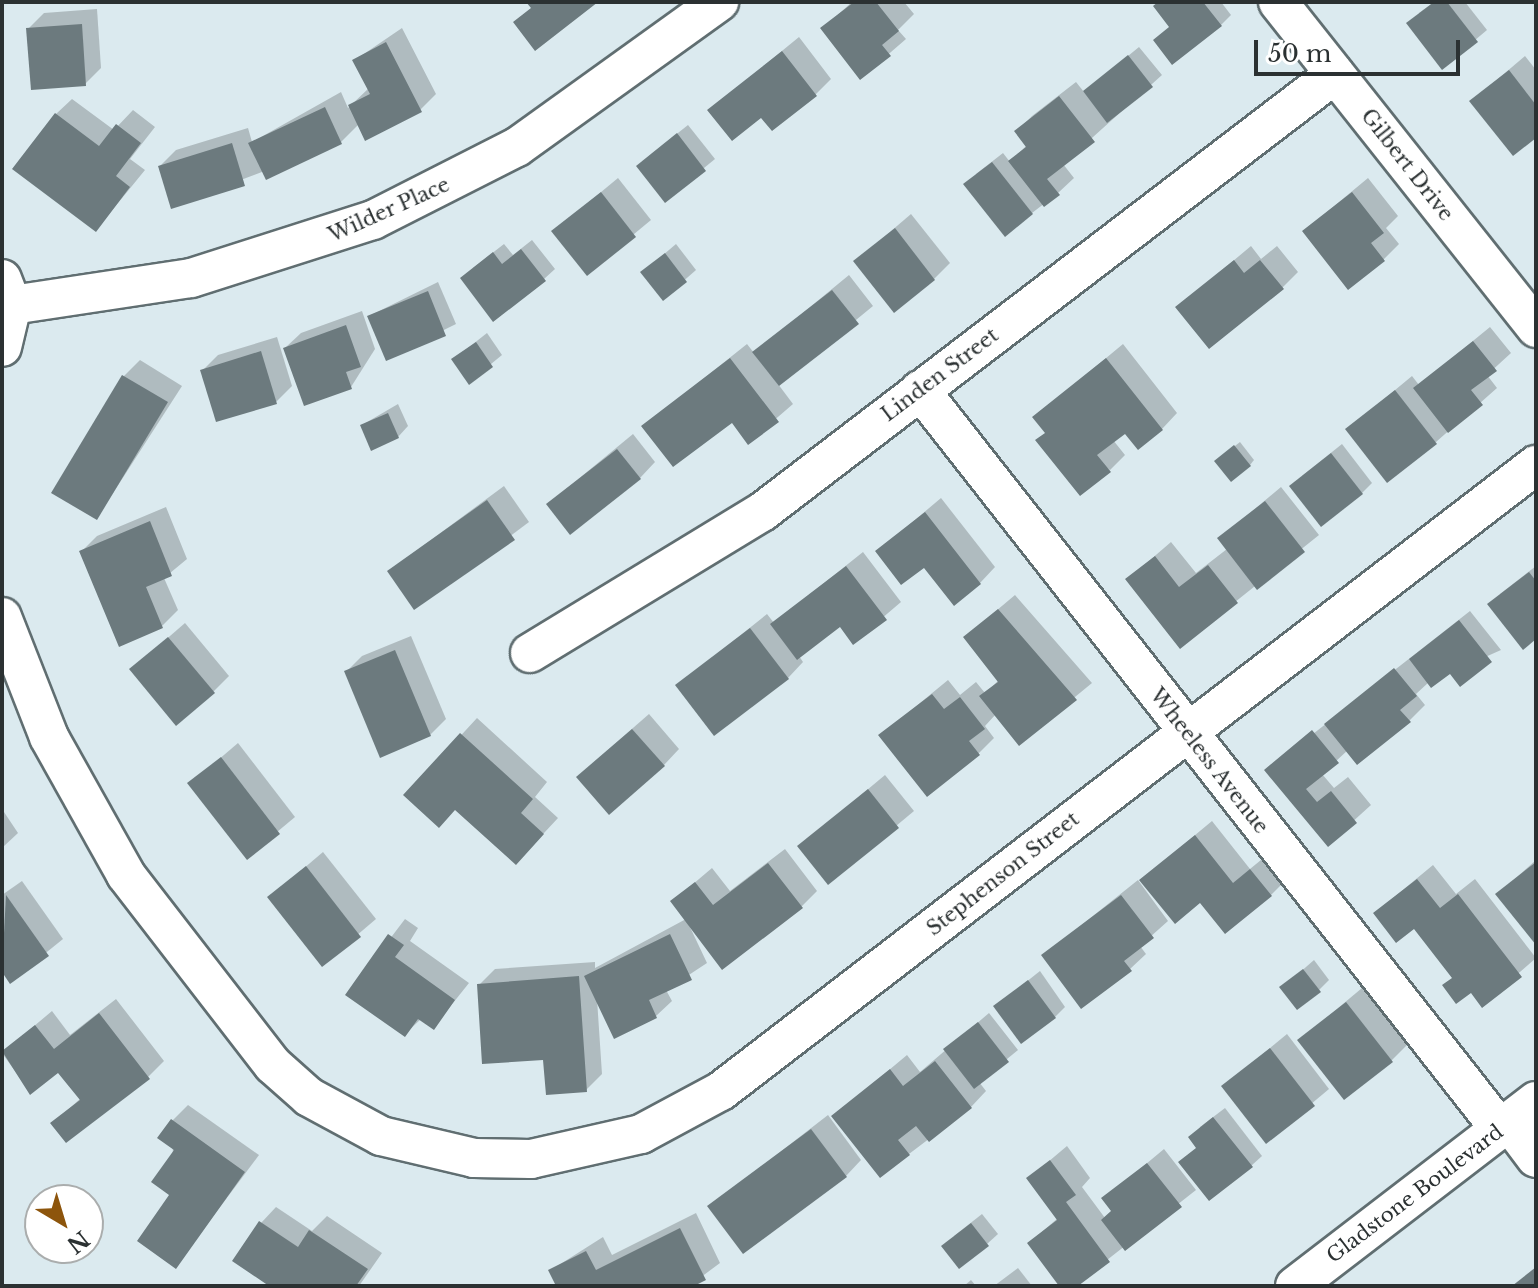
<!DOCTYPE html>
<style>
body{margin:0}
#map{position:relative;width:1538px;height:1288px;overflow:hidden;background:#dbeaef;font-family:"Libre Baskerville",serif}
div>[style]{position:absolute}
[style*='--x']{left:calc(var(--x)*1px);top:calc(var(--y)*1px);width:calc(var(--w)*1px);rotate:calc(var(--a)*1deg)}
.shadow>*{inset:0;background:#0003}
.building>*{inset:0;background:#6c7a7e}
.roads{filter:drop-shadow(2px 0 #606e71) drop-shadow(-2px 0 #606e71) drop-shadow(0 2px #606e71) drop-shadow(0 -2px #606e71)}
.minor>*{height:38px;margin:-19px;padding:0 19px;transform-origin:19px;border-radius:19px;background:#fff}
span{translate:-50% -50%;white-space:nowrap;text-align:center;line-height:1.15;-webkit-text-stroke:8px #fff;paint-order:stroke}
.street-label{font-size:20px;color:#2b3132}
.frame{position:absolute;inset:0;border:4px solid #2b3132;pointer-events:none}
.north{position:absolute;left:24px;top:1184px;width:80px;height:80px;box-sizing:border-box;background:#fff;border:2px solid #aaadad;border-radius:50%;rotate:142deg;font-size:22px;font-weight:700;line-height:32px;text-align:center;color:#2b3132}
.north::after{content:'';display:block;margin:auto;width:28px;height:36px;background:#8d550c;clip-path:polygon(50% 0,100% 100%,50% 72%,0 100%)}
.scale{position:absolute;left:1254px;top:40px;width:206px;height:36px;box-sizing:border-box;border:4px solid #2b3132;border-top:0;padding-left:10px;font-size:24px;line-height:28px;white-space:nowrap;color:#2b3132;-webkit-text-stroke:6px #fff;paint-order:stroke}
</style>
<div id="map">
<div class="shadow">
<div style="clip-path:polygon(852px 2px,904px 2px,914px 14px,898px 30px,906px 39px,861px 78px,822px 29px)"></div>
<div style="clip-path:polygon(1160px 2px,1221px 2px,1231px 15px,1221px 25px,1171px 26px)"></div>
<div style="clip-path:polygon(1434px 2px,1465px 2px,1487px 30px,1443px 67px,1419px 13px)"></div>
<div style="clip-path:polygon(97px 9px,101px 68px,85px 84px,28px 29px,44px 13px)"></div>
<div style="clip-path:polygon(402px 28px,436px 94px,420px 110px,359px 124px,341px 142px,172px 206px,160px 166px,176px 150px,248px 128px,252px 142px,341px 92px,348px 108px,369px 88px,355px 60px)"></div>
<div style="clip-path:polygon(799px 37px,831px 79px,816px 94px,772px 129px,762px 116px,710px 110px)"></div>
<div style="clip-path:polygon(1139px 47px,1162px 75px,1063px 164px,1074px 178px,1058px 193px,1032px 213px,976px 174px,1003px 153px,1010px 162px,1027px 145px,1017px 131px,1032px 116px,1076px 82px,1084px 92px)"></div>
<div style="clip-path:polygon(1525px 56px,1536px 70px,1536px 135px,1472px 101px)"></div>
<div style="clip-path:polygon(72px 99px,114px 130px,133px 110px,155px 127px,130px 159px,145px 170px,96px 230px,56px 114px)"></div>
<div style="clip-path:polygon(688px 125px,715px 159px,665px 200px,649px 156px)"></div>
<div style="clip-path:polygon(618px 178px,651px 220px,587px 273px,554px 231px)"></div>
<div style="clip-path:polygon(1368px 178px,1398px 216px,1386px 228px,1399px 244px,1383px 260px,1304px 231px)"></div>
<div style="clip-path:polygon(911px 214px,950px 263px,934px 279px,856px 261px)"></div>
<div style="clip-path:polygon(532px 240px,555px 269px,544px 279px,473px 268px,504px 244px,513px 255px)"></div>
<div style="clip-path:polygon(676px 244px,696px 270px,663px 299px,643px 272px)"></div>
<div style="clip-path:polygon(1251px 246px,1261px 259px,1277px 246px,1298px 272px,1282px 288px,1178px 307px)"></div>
<div style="clip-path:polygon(849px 275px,873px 306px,778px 384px,793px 404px,749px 442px,732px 420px,644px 426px,747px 344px,754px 353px)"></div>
<div style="clip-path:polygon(438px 282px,456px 324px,387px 358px,369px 316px)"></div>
<div style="clip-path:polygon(362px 311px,375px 349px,351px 387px,285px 348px,301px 333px)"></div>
<div style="clip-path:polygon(1490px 327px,1511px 353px,1487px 375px,1497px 388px,1436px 442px,1348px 429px,1412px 376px,1419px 385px)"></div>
<div style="clip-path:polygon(487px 333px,502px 355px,469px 382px,454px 359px)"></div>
<div style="clip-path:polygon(277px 337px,292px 386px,276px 402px,202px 371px,218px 355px)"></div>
<div style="clip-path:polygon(1123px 344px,1177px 413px,1162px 429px,1125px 431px,1113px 440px,1125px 455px,1110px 470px,1035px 417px)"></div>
<div style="clip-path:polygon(140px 360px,182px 386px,97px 518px,124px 376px)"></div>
<div style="clip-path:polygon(398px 404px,408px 426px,398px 437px,362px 425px)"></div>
<div style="clip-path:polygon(633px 434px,655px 462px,640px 478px,548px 504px)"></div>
<div style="clip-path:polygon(1240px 442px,1254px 460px,1250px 465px,1221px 457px)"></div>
<div style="clip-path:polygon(1342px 444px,1372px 483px,1362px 493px,1302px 476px)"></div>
<div style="clip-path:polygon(504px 486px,529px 522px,415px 607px,389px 571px)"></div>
<div style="clip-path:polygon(1281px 487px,1319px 535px,1180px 646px,1128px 579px,1171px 542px,1196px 573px,1227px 549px,1219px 539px)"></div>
<div style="clip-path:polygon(941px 498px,995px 567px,980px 583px,878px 551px)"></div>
<div style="clip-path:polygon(166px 507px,187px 559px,164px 578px,178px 610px,162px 626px,81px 552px,97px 536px)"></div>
<div style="clip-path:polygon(863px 552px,901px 602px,854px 642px,841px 624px,799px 656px,803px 662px,788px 678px,678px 685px,767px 614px,774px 623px)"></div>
<div style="clip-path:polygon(1536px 566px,1536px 637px,1500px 594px)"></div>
<div style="clip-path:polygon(1015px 595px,1092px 683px,1019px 743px,996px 714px,985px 726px,994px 738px,978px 754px,881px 735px,948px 680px,960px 695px,976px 682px,985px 693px,999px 680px,965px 637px)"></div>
<div style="clip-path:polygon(1470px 611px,1501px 650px,1429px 682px,1416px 694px,1425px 705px,1409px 721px,1348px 750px,1322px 774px,1334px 788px,1348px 777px,1371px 805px,1328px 844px,1267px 770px)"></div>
<div style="clip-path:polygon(185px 623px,229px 676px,213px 692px,132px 669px)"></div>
<div style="clip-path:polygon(411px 636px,446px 719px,430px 735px,346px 672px,362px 656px)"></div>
<div style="clip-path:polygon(649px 714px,679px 749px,664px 765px,594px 762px)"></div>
<div style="clip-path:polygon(477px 718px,547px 782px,535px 797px,558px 818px,531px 847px,456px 808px,406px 795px)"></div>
<div style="clip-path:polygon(238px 743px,295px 817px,247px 857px,190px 784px)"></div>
<div style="clip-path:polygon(885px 775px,914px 811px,829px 882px,800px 846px)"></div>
<div style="clip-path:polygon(2px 809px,18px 833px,2px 848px)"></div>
<div style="clip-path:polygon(1212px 821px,1250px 869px,1267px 855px,1287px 879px,1271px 895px,1201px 900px,1141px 880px)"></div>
<div style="clip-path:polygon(785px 849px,817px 891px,802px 906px,689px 925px,707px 963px,666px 990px,672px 1001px,656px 1016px,597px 999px,602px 1074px,586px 1090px,545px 1057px,479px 985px,495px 969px,595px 962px,595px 968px,686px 919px,673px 901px,712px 868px,730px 891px)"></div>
<div style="clip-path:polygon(323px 852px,376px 919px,323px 964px,270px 897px)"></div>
<div style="clip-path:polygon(1536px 860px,1536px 942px,1498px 894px)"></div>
<div style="clip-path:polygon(1433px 865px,1456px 894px,1475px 879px,1536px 958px,1482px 1005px,1414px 926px,1375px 913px)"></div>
<div style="clip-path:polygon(1138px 880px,1168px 921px,1140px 946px,1146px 954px,1130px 969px,1044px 955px)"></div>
<div style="clip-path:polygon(22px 881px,63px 939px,11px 981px,2px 969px,2px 895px)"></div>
<div style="clip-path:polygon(405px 919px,418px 928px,410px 941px,469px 983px,433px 1028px,421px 1019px,405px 1034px,348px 994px)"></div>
<div style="clip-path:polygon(1314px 960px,1329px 980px,1319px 990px,1282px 988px)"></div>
<div style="clip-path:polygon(1040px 971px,1065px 1007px,1055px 1017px,996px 1006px)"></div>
<div style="clip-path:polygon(1362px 988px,1407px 1045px,1391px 1061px,1300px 1040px)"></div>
<div style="clip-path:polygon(116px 999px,164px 1061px,148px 1077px,53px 1123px,81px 1098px,59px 1070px,30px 1092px,2px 1053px,52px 1011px,70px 1035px)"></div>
<div style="clip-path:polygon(989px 1013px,1018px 1050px,979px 1082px,986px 1091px,971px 1107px,909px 1154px,834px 1116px,907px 1055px,920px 1072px)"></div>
<div style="clip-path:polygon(1287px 1034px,1329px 1089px,1267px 1141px,1224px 1086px)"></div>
<div style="clip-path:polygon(188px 1105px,259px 1155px,176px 1266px,172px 1121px)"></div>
<div style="clip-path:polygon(1225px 1108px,1262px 1156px,1251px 1166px,1198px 1147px,1200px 1127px)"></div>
<div style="clip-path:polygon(828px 1115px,861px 1160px,846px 1176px,710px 1206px)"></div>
<div style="clip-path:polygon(1067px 1146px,1090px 1178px,1082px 1187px,1105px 1218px,1113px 1210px,1104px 1199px,1164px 1149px,1196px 1190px,1074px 1286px,1061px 1286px,1029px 1243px,1058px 1218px,1029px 1178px)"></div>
<div style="clip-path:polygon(276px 1207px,312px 1231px,327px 1216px,382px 1253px,359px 1286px,273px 1286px,261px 1223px)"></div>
<div style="clip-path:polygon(696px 1213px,720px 1263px,689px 1286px,559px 1286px,551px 1270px,603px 1237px,612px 1255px)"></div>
<div style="clip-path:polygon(982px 1214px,998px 1234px,987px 1244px,954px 1236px)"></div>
<div style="clip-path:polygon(1018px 1268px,1032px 1286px,994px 1286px)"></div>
<div style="clip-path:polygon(971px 1280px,976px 1286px,964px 1286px)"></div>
</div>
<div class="building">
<div style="clip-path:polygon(526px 2px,598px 2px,535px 51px,513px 22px,531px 8px)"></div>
<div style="clip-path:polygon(854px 2px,876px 2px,899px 31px,882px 45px,891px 56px,860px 80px,820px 28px)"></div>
<div style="clip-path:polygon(1158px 2px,1203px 2px,1222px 26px,1172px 65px,1153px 40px,1169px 27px,1153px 6px)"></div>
<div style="clip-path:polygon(1434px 2px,1447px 2px,1478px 42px,1442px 70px,1406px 23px)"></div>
<div style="clip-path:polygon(82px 24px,86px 86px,31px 90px,26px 28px)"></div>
<div style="clip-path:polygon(386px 42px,422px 112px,365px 141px,348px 105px,370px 94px,352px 60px)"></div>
<div style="clip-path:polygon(782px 51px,817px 96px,772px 131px,761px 118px,732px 141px,707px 110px)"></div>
<div style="clip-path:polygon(1128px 55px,1153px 87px,1107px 123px,1083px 91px)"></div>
<div style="clip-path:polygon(1509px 70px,1536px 105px,1536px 138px,1513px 156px,1469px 101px)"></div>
<div style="clip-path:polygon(1059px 96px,1095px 142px,1047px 179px,1060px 195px,1044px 207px,1008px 161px,1026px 147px,1014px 131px)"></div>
<div style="clip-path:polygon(325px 107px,342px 144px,266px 180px,248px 143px)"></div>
<div style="clip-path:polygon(55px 113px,99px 146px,116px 124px,141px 143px,116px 176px,130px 187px,96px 232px,12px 169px)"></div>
<div style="clip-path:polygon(677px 133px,706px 171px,665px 203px,636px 166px)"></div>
<div style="clip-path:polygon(232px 143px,245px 186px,171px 209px,158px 166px)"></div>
<div style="clip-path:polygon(992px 162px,1033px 214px,1005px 237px,963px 184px)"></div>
<div style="clip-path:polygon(601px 192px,636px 237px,587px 276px,551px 231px)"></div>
<div style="clip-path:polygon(1352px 192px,1384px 233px,1371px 243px,1385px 261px,1348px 290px,1302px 231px)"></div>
<div style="clip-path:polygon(895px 228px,935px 280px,894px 313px,853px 261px)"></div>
<div style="clip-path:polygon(521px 249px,546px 281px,493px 322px,460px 278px,493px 252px,502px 264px)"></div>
<div style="clip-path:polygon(665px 253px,687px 282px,663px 301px,640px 272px)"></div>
<div style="clip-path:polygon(1234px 260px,1244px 273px,1260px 260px,1284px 289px,1209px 349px,1175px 307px)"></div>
<div style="clip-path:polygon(832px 290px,859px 324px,779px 386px,752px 352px)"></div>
<div style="clip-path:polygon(428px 291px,446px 336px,386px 361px,367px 316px)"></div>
<div style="clip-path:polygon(346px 325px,361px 367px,346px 372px,352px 389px,304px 406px,283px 348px)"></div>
<div style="clip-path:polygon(1473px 341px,1497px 371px,1471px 390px,1483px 405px,1448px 433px,1413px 388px)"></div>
<div style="clip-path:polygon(476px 342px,493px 367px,469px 385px,451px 359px)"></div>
<div style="clip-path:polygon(261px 351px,277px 404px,216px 422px,200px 370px)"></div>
<div style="clip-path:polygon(730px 358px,779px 422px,748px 445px,732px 423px,673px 467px,641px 426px)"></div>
<div style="clip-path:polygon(1106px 358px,1163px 430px,1138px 450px,1125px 434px,1097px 455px,1111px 472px,1080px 496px,1035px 440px,1045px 433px,1032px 417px)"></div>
<div style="clip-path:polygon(122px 375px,168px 402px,97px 520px,51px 493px)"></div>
<div style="clip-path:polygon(1395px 390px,1437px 444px,1387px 483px,1345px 429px)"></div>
<div style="clip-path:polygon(388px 413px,399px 438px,371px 451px,360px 425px)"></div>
<div style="clip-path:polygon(1234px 445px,1251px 466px,1231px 482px,1214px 461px)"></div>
<div style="clip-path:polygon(617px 449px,641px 479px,570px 535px,546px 504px)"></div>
<div style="clip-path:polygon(1331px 453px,1363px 494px,1321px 527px,1289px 486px)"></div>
<div style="clip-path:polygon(487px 500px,515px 540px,414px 610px,387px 571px)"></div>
<div style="clip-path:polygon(1265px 501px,1305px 552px,1257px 590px,1217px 538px)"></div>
<div style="clip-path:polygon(925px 512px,981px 584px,954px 606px,924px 568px,901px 585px,875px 551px)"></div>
<div style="clip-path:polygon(150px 521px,172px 576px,146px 587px,163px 628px,119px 647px,79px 551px)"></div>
<div style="clip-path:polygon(1155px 556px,1179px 587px,1208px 565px,1238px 603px,1180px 649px,1125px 579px)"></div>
<div style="clip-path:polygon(846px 566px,887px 620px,853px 645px,840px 627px,797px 660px,770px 624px)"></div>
<div style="clip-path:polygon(1529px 572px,1536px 581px,1536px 639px,1523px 650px,1487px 604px)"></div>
<div style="clip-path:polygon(998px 609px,1077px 700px,1019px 746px,979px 696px,998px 682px,963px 637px)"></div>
<div style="clip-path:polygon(1459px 620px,1492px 662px,1460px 687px,1450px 674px,1431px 688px,1409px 659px)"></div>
<div style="clip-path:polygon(750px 628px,789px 679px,714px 736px,675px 685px)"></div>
<div style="clip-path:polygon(168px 637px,215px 693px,176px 726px,129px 669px)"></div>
<div style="clip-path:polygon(395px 650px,431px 736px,380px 758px,344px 671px)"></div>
<div style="clip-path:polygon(1394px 668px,1417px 696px,1400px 710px,1411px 722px,1357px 765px,1324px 724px)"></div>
<div style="clip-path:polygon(932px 694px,944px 709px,960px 697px,985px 729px,969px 741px,980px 755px,927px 797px,878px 735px)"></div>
<div style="clip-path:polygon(632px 729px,665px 766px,609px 815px,576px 777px)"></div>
<div style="clip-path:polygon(1312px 730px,1339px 763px,1306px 789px,1317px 802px,1331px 791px,1357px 823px,1328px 847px,1264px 770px)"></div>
<div style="clip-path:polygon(460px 733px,533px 799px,521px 813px,544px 834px,516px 865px,455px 810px,439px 828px,403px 795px)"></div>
<div style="clip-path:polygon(221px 757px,280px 834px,247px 860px,187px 783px)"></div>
<div style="clip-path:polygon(868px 789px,899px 828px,828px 885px,797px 846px)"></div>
<div style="clip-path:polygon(1195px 835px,1233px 883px,1250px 869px,1272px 896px,1225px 934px,1200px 903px,1175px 924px,1139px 880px)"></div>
<div style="clip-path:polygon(1536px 862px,1536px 945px,1495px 894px)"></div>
<div style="clip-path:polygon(768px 863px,803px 908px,722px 970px,670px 901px,695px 882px,713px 905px)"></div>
<div style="clip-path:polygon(306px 866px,361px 937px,322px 967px,267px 897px)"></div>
<div style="clip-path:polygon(1417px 879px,1440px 908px,1458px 894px,1522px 977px,1482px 1008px,1471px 993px,1456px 1004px,1442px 985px,1452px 978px,1414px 929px,1396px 943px,1373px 913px)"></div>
<div style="clip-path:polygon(6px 895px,49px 956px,10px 984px,2px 972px)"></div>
<div style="clip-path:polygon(1121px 895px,1154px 938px,1124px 961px,1132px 971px,1081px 1009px,1041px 955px)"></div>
<div style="clip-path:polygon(388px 934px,404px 945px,395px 957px,455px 1000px,434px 1030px,418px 1019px,405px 1037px,345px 995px)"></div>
<div style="clip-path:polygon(670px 934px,692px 980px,649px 1000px,657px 1018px,614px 1039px,584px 976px)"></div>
<div style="clip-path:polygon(1303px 969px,1321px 992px,1297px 1010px,1279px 987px)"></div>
<div style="clip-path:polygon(579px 976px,587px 1092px,546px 1095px,543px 1060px,482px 1064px,477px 984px)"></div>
<div style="clip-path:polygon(1028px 980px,1056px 1018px,1021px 1044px,993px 1006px)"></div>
<div style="clip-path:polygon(1346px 1002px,1393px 1062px,1344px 1100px,1297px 1040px)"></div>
<div style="clip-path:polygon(99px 1013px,150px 1079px,66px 1143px,50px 1123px,80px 1100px,58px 1073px,30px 1095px,2px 1051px,35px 1025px,54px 1049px)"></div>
<div style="clip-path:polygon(978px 1022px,1009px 1062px,974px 1089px,943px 1049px)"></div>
<div style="clip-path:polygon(1270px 1048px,1315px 1106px,1266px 1144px,1221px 1086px)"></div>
<div style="clip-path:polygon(935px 1061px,972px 1108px,929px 1142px,916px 1126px,898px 1140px,910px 1155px,880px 1178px,831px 1116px,890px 1069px,903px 1086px)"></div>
<div style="clip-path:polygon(1213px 1117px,1253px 1167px,1209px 1201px,1178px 1162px,1196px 1148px,1188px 1137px)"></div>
<div style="clip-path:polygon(171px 1119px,245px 1172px,176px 1269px,137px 1241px,169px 1195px,151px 1182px,174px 1150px,157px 1138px)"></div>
<div style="clip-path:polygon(811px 1129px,847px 1177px,743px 1254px,707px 1206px)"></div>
<div style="clip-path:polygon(1050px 1160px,1076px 1195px,1066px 1202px,1110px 1262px,1078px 1286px,1059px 1286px,1027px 1243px,1057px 1220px,1026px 1178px)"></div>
<div style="clip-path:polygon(1147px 1163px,1182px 1207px,1125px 1251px,1101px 1220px,1111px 1211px,1101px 1198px)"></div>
<div style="clip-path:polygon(259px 1221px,298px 1247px,309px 1230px,368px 1269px,356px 1286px,269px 1286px,232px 1261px)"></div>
<div style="clip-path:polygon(971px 1223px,989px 1246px,959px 1269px,941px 1246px)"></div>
<div style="clip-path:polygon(680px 1228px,706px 1280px,694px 1286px,556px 1286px,548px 1270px,586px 1251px,596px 1270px)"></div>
<div style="clip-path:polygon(1536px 1267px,1536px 1286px,1512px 1286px)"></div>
</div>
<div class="roads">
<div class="minor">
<div style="--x:1278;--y:2;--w:416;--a:51.6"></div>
<div style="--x:2;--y:279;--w:28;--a:69"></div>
<div style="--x:12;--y:305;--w:43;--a:103.4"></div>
<div style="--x:12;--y:305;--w:181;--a:-8.6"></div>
<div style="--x:191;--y:278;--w:191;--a:-17.7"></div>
<div style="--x:373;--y:220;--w:161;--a:-26.9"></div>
<div style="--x:517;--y:147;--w:249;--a:-35.7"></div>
<div style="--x:920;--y:390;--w:939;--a:51.87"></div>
<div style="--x:2;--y:617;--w:129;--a:68.6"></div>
<div style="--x:49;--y:737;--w:158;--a:60.8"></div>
<div style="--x:126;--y:875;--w:240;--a:52.3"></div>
<div style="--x:273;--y:1065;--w:48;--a:41.6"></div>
<div style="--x:309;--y:1097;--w:82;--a:28.4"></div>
<div style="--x:381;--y:1136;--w:96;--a:13.3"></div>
<div style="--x:474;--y:1158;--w:57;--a:1"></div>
<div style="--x:531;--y:1159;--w:113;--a:-12.8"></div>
<div style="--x:641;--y:1134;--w:91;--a:-28.3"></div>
<div style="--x:721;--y:1091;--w:1028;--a:-37.53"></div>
<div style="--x:530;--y:653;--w:271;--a:-31.3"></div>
<div style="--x:762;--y:512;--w:721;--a:-37.39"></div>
<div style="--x:1509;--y:1122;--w:45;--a:53.1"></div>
<div style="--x:1295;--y:1286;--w:304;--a:-37.5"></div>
</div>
</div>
<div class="street-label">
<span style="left:1407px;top:165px;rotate:52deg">Gilbert Drive</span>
<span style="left:389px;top:210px;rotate:-24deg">Wilder Place</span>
<span style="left:940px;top:375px;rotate:-37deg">Linden Street</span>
<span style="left:1209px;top:761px;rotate:52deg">Wheeless Avenue</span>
<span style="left:1003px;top:874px;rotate:-38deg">Stephenson Street</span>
<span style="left:1415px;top:1194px;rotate:-37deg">Gladstone Boulevard</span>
</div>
<div class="frame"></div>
<div class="north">N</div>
<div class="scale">50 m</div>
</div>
